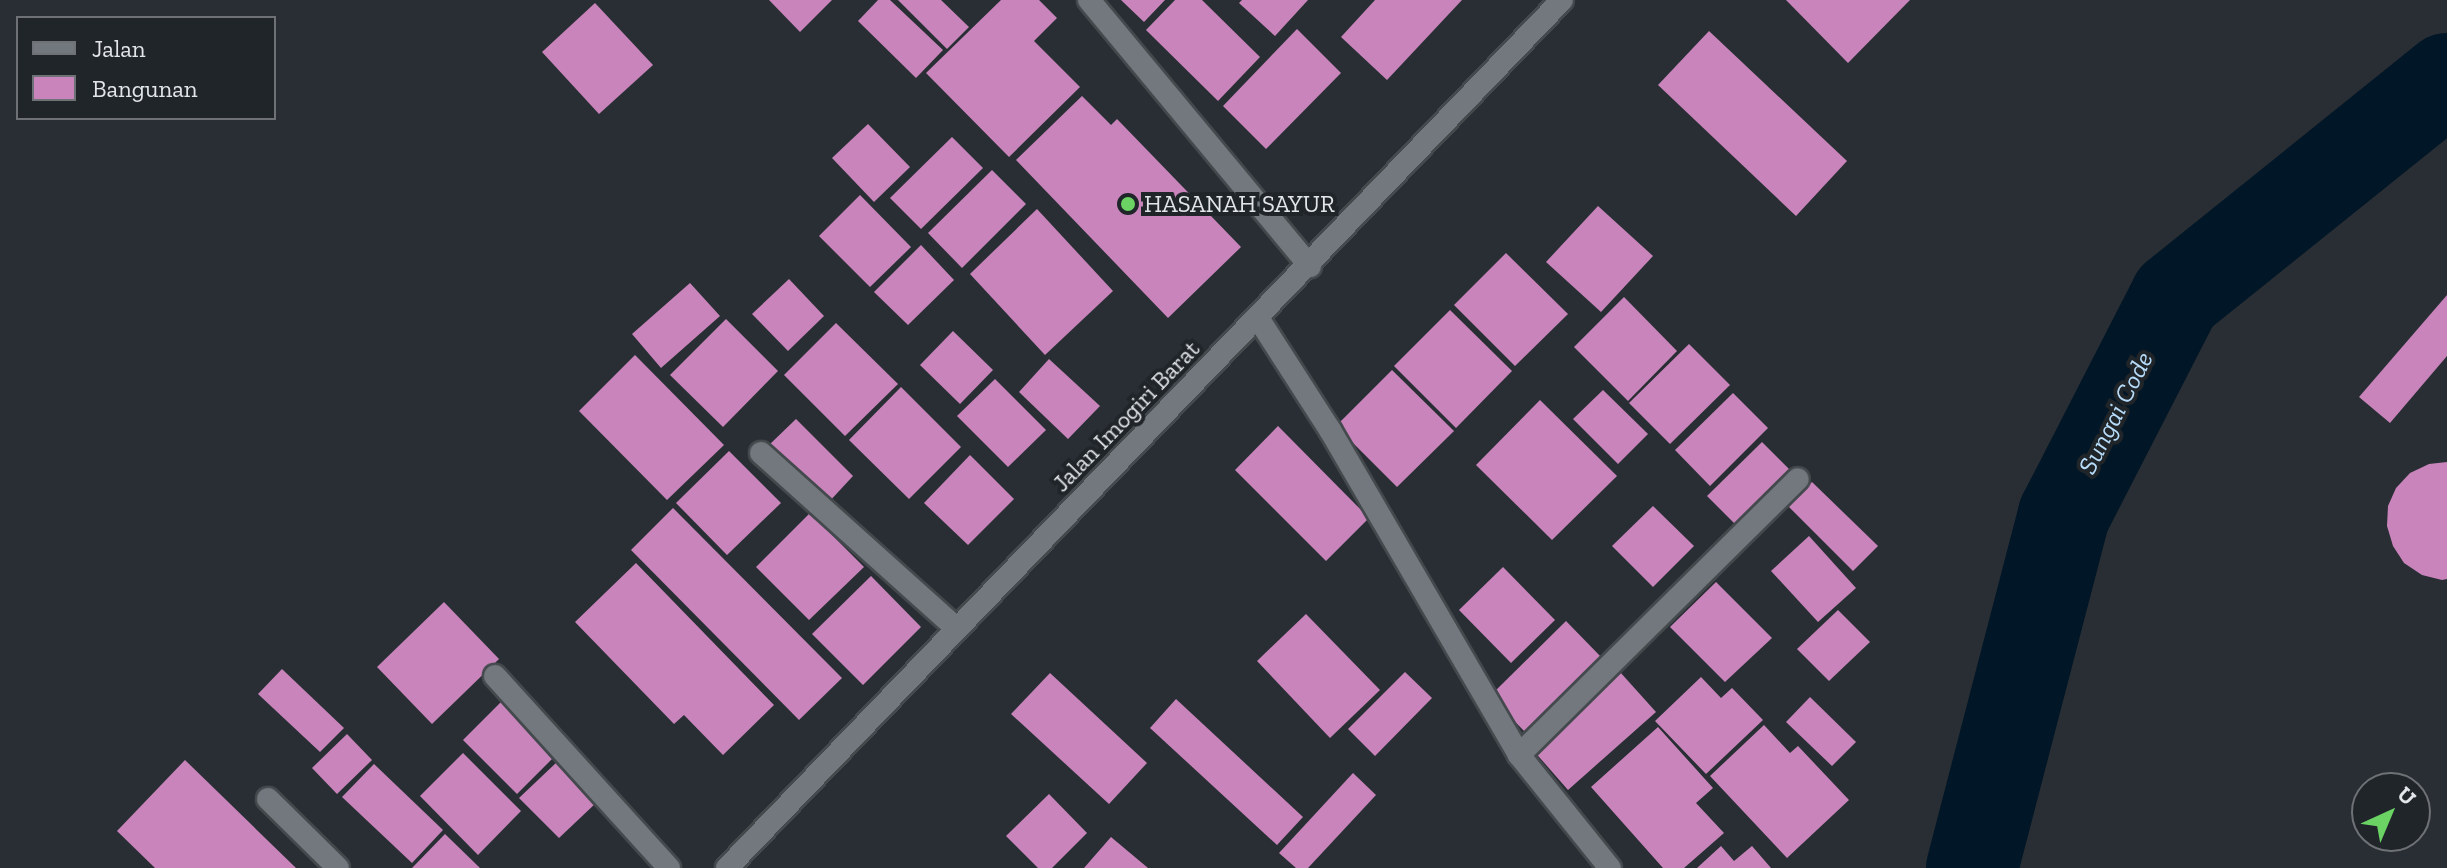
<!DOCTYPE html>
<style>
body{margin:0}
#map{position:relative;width:2447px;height:868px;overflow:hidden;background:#292e34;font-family:"Zilla Slab",serif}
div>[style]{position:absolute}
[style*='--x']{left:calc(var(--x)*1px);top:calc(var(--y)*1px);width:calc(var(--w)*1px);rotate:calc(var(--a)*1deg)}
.river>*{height:92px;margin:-46px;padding:0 46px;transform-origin:46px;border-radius:46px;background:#011626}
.building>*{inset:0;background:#c985bb}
.roads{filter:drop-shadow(2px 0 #44494d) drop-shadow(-2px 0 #44494d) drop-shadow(0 2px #44494d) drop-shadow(0 -2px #44494d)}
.minor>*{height:22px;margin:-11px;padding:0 11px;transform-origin:11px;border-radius:11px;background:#72787e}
.secondary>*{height:22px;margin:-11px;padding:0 11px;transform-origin:11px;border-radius:11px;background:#72787e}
.dots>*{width:22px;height:22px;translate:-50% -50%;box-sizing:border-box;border:4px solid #20252a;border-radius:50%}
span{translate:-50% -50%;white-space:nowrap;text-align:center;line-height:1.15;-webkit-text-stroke:8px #20252a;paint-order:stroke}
.poi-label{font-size:24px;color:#e2e6e9}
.left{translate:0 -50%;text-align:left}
.street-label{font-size:24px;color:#e2e6e9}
.water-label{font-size:26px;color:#b7dcf9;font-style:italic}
.legend{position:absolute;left:16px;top:16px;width:260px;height:104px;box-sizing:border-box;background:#20252a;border:2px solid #6e7276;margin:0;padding:10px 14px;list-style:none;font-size:24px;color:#e2e6e9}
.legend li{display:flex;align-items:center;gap:16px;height:40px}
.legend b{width:40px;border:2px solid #6e7276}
.north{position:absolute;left:2351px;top:772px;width:80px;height:80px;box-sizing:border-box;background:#20252a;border:2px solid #6e7276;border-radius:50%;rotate:44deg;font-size:22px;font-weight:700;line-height:32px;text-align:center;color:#e2e6e9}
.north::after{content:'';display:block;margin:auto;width:28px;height:36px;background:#6bd363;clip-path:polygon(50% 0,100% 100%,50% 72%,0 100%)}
</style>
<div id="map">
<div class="river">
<div style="--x:1972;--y:868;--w:365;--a:-75.4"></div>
<div style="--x:2064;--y:515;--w:245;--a:-62.8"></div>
<div style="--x:2176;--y:297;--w:348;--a:-38.8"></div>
</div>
<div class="building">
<div style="clip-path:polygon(769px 0,832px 0,800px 32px)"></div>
<div style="clip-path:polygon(878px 0,890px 0,943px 50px,916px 78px,858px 21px)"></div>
<div style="clip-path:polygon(898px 0,941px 0,969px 27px,947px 49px)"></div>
<div style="clip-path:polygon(1001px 0,1039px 0,1057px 18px,1034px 41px,1080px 87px,1009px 157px,926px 73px)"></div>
<div style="clip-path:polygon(1121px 0,1165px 0,1144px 22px)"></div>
<div style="clip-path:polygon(1175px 0,1202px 0,1260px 57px,1218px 101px,1146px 30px)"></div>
<div style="clip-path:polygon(1242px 0,1308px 0,1275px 36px,1239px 3px)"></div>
<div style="clip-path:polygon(1375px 0,1462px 0,1387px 80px,1341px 37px)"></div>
<div style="clip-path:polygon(1786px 0,1910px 0,1848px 63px)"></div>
<div style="clip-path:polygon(595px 3px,653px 65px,599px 114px,542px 52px)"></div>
<div style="clip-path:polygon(1297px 29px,1341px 73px,1266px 149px,1223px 106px)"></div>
<div style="clip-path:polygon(1709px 31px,1847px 161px,1796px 216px,1658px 85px)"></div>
<div style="clip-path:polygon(1082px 96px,1111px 125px,1117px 119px,1241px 247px,1168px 318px,1016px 160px)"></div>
<div style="clip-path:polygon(868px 124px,910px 167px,874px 202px,832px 158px)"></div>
<div style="clip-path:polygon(952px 137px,983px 168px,921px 229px,890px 198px)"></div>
<div style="clip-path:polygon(992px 170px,1026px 204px,962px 268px,928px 233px)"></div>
<div style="clip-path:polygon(860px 195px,911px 247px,870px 287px,819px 236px)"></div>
<div style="clip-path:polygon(1598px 206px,1653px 256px,1601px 312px,1546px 262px)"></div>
<div style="clip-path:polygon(1037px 209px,1113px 291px,1045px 355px,970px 274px)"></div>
<div style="clip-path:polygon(921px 245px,954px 280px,908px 325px,874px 292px)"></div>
<div style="clip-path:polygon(1506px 253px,1568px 314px,1515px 366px,1454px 305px)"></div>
<div style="clip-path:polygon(789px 279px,824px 316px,788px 351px,752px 314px)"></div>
<div style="clip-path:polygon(690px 283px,720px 316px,661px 368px,632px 334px)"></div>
<div style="clip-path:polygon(2447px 295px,2447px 356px,2390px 423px,2359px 397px)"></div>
<div style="clip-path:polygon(1624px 297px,1677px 351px,1628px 401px,1574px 347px)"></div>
<div style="clip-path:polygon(1450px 310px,1512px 371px,1456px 428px,1394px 366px)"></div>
<div style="clip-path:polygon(726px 319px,778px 371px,723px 427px,670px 375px)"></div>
<div style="clip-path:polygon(836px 323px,898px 384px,845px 436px,784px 375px)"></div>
<div style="clip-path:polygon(953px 331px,993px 370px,960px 404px,920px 365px)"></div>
<div style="clip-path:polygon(1689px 344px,1730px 385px,1670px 444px,1629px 403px)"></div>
<div style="clip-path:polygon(635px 355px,724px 445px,667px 500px,579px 411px)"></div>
<div style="clip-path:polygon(1049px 359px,1100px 406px,1068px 439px,1019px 392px)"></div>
<div style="clip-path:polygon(1392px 370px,1454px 431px,1397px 487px,1336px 426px)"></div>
<div style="clip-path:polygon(995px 379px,1046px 430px,1008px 467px,957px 416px)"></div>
<div style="clip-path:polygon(901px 387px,961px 447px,909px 499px,849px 440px)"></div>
<div style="clip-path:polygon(1603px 390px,1648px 434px,1618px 464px,1573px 419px)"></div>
<div style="clip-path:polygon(1733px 393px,1768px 428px,1710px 486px,1675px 450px)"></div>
<div style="clip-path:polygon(1540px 400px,1617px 476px,1552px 540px,1476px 465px)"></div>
<div style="clip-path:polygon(796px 419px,853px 476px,827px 504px,768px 446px)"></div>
<div style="clip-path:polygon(1278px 426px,1369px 518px,1326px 561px,1235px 470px)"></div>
<div style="clip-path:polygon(1762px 442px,1791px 471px,1736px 525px,1707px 496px)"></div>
<div style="clip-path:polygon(729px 451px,781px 503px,727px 555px,676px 503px)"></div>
<div style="clip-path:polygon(970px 455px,1014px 499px,968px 545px,924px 503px)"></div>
<div style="clip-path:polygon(2447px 462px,2447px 579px,2442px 580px,2422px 575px,2404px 563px,2393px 546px,2387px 526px,2388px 506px,2396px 488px,2410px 473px,2429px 464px)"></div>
<div style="clip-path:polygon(1812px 482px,1878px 546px,1853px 571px,1788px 506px)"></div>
<div style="clip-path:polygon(1653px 506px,1694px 546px,1653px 587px,1612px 546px)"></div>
<div style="clip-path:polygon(673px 508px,842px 678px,799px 720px,631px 550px)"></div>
<div style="clip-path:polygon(810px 513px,864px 567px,809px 620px,756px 567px)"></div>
<div style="clip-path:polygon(1809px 536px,1856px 588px,1818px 622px,1771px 571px)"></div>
<div style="clip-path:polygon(636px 563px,774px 705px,723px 755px,684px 715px,674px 724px,575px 622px)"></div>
<div style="clip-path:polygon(1503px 567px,1555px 620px,1511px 663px,1459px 610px)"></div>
<div style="clip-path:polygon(871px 576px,921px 627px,863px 685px,812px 634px)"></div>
<div style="clip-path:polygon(1716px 582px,1772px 638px,1725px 682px,1670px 627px)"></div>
<div style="clip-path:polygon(444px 602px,499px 659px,432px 724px,377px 667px)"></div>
<div style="clip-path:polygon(1838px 610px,1870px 642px,1829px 681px,1797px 649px)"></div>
<div style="clip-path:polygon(1306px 614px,1380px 690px,1330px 738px,1257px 661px)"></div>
<div style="clip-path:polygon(1566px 621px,1604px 660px,1528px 735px,1490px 696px)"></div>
<div style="clip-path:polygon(282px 669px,344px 728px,320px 752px,258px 694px)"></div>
<div style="clip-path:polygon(1405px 672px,1432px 698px,1375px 756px,1348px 729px)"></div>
<div style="clip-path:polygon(1620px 672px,1656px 712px,1568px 790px,1533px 750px)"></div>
<div style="clip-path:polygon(1050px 673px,1147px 763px,1109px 804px,1011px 714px)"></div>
<div style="clip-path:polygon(1701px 677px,1721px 698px,1732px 688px,1763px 720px,1706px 774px,1655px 721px)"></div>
<div style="clip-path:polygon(1810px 697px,1856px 742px,1832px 766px,1786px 722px)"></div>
<div style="clip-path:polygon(1176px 699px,1303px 817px,1277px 845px,1150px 728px)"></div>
<div style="clip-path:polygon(501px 702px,555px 756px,517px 794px,463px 740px)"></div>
<div style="clip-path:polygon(1764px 725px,1790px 753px,1798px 746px,1849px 800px,1787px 858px,1710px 776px)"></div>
<div style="clip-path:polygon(1658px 727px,1713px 788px,1696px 803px,1724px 833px,1684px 868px,1663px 868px,1591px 787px)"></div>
<div style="clip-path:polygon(347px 734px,372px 760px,337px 794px,312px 768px)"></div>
<div style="clip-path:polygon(463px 753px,521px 811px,478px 855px,420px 796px)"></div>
<div style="clip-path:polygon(185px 760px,296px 868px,155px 868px,117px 831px)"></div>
<div style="clip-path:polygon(558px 761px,597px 802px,559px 838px,519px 798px)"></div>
<div style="clip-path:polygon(374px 764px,443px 830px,412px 863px,342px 797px)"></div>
<div style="clip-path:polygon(1353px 773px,1376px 795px,1308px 868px,1296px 868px,1279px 853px)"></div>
<div style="clip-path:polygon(1049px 794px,1087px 833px,1052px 868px,1038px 868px,1006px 836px)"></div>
<div style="clip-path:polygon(445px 834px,480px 868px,412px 868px)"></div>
<div style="clip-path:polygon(1111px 837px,1148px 868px,1084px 868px)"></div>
<div style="clip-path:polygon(1721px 846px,1734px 861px,1752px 846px,1771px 868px,1697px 868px)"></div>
</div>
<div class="roads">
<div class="minor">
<div style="--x:1089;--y:0;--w:346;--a:50.3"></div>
<div style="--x:1258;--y:318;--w:133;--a:57.3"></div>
<div style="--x:1330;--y:430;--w:376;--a:59.8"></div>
<div style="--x:1519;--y:755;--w:145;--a:51.2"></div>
<div style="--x:761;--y:453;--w:263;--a:41.9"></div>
<div style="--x:495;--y:676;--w:259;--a:47.8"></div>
<div style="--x:1519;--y:755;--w:392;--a:-44.7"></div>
<div style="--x:268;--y:799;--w:98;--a:44.6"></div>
</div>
<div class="secondary">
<div style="--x:727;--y:868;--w:1204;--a:-46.11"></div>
</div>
</div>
<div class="dots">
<div style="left:1128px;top:204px;background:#6bd363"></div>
</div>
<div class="poi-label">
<span class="left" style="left:1144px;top:204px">HASANAH SAYUR</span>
</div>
<div class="street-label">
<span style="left:1126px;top:416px;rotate:-46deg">Jalan Imogiri Barat</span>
</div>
<div class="water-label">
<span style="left:2116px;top:413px;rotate:-63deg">Sungai Code</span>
</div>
<ul class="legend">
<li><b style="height:10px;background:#72787e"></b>Jalan</li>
<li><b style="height:22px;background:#c985bb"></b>Bangunan</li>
</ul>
<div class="north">U</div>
</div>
